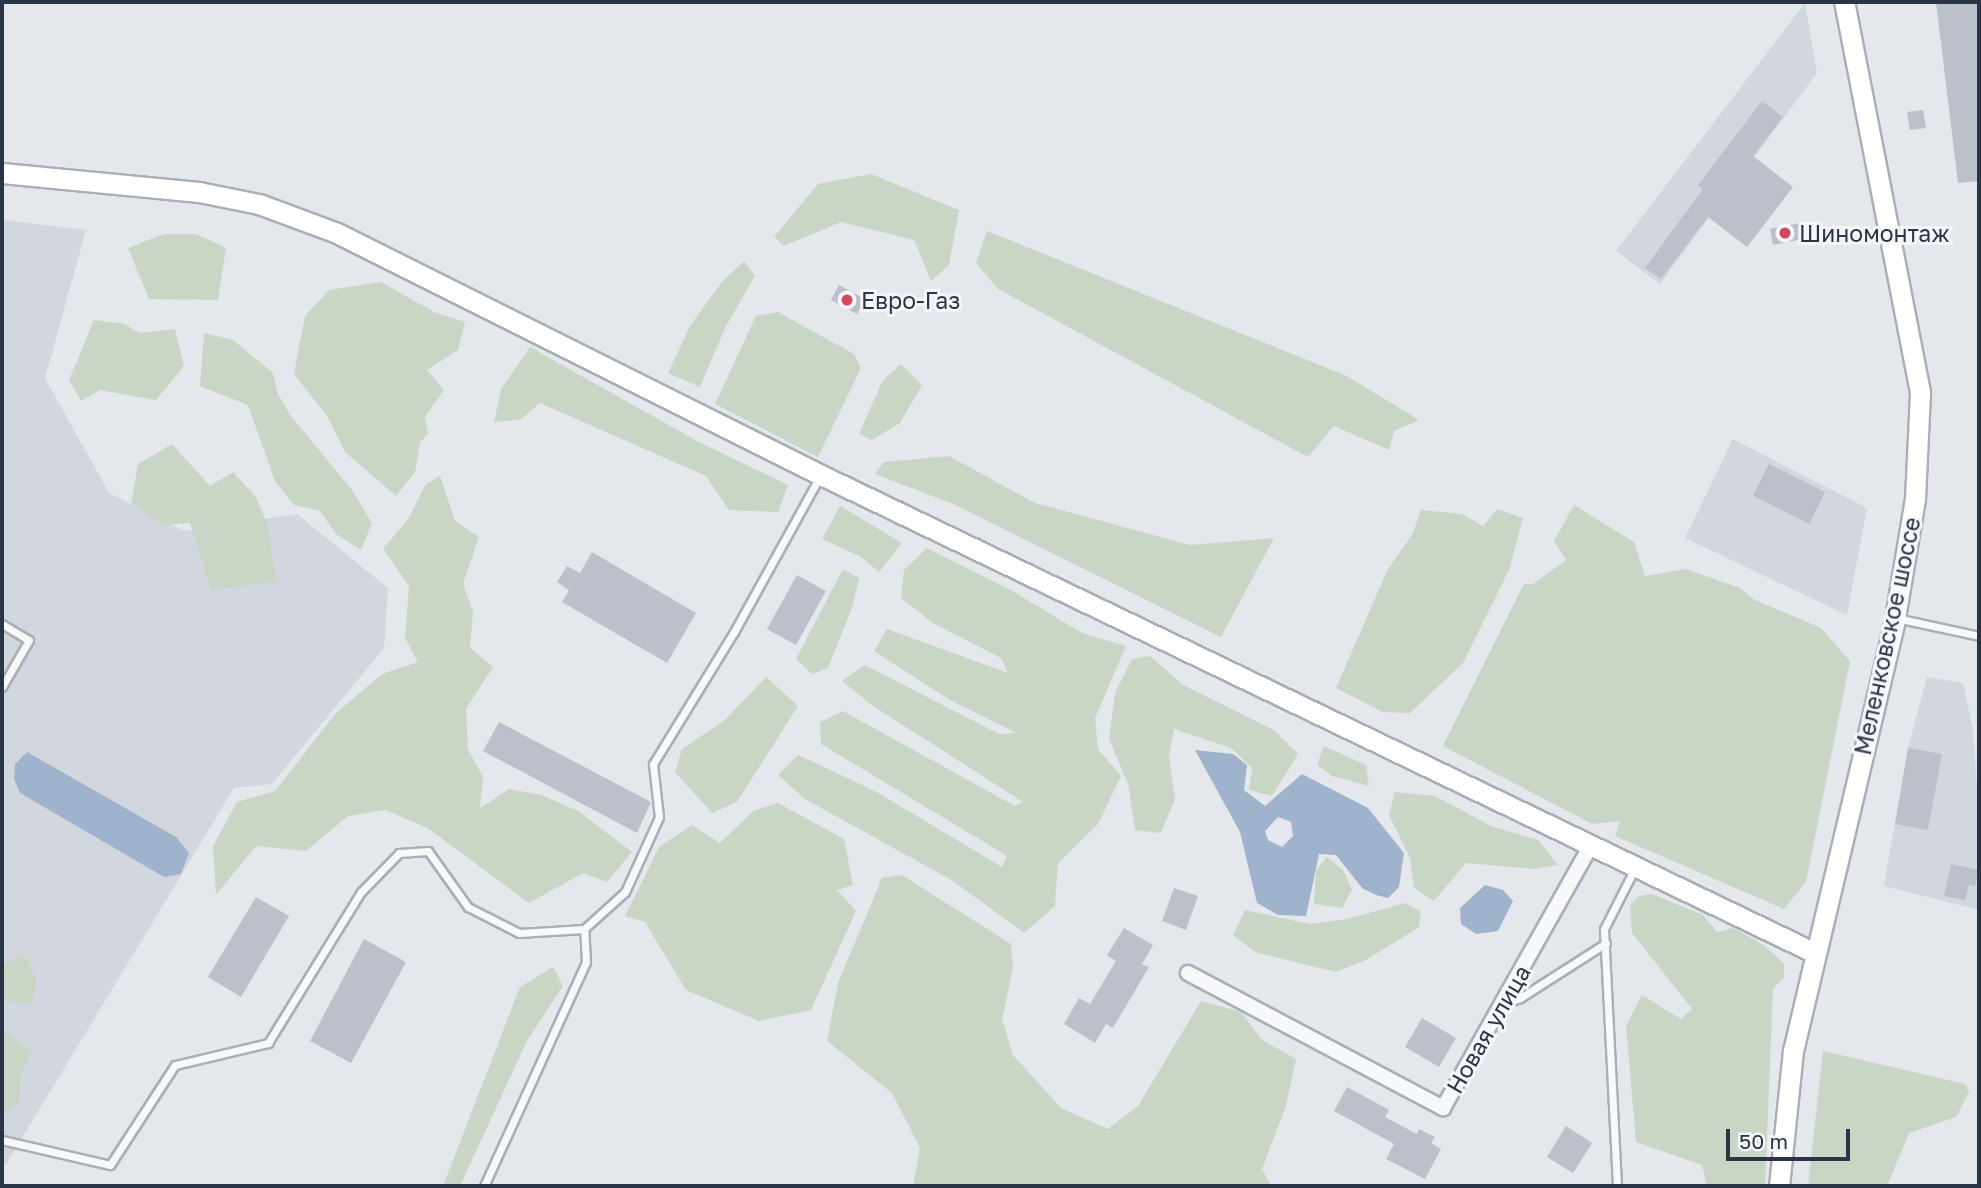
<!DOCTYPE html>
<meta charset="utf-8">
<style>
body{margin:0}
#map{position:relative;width:1981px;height:1188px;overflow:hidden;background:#e4e7ec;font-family:"Golos Text",sans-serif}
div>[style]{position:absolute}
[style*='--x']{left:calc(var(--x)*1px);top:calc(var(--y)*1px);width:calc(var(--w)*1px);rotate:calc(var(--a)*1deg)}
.built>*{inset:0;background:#d2d6de}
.green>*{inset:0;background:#c9d6c5}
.water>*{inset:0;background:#9fb4cc}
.building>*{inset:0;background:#bbc0ca}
.roads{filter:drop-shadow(2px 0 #a9aeb7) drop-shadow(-2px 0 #a9aeb7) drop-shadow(0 2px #a9aeb7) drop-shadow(0 -2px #a9aeb7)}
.lane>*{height:7px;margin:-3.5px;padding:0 3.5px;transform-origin:3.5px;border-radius:3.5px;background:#f7f8fa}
.street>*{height:14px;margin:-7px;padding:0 7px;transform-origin:7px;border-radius:7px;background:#f7f8fa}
.secondary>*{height:19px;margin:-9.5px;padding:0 9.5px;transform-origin:9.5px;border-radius:9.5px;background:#fff}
.dots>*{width:19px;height:19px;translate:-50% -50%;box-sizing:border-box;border:4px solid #f4f6f9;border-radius:50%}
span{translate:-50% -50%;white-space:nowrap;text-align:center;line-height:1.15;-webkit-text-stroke:6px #f4f6f9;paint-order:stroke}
.poi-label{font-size:23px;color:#2b3445}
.left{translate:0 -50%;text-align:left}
.street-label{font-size:23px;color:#2b3445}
.frame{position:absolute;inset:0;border:4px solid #2b3445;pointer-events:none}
.scale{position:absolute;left:1726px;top:1129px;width:124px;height:32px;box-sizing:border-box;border:4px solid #2b3445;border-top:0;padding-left:9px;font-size:21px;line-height:24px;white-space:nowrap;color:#2b3445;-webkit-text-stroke:5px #f4f6f9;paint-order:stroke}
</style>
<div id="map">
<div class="built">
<div style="clip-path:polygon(1805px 3px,1817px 73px,1660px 284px,1616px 251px)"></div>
<div style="clip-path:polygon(2px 220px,86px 230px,45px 378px,109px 493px,184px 531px,297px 514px,388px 588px,384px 648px,272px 784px,234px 788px,2px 1171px)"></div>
<div style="clip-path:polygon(1733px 439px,1867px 508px,1847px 615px,1685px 538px)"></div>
<div style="clip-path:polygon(1927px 677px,1963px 683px,1973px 730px,1979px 816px,1979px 910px,1884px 886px,1908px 748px)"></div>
</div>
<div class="green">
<div style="clip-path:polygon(871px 174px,959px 210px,949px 265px,931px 281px,914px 240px,841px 222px,784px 246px,774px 237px,818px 184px)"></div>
<div style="clip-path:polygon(987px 231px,1347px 376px,1419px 420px,1394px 431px,1389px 450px,1334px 426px,1308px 457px,998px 289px,976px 263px)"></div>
<div style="clip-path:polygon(164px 234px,196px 234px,226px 248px,218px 300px,149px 299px,128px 248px)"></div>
<div style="clip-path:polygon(744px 261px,755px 276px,725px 328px,700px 387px,668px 373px,690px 326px,721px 283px)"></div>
<div style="clip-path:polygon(381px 282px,434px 312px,465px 322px,458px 350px,427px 370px,444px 390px,425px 417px,428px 433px,420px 443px,415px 472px,396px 496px,345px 452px,327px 416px,294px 374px,305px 316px,329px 290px)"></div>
<div style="clip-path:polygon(778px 312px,854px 354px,861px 368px,818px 457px,715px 404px,756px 316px)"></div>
<div style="clip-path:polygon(94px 320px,124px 324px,140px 333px,175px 329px,184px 366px,156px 400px,100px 390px,81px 401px,69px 380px)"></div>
<div style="clip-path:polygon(204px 333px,233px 340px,273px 373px,278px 394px,290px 415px,352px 490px,372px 523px,361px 550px,336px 534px,320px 511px,294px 505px,275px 481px,248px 405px,200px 386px)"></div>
<div style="clip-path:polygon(530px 347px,697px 441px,788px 485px,778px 512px,729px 510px,706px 476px,540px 403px,520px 420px,494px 422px,501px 389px)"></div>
<div style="clip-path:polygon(901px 364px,922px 385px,900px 423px,872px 440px,859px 434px,882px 382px)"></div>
<div style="clip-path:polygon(172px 444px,210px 486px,233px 472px,256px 497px,269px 529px,276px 581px,211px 590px,190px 523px,163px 525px,131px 504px,138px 464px)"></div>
<div style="clip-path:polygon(949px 456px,1035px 503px,1190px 545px,1274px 538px,1221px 637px,953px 504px,875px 474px,884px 462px)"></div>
<div style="clip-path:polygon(440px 476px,455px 521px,479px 537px,463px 584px,473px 612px,470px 648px,493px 667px,466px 709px,468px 749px,483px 777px,480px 808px,509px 789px,541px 795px,578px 811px,632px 852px,607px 882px,583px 873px,529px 903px,429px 829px,386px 810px,348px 816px,306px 851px,256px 846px,216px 895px,213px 846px,237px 802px,275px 791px,336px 713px,382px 674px,418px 662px,405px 638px,409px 586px,383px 549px,408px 519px,426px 484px)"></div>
<div style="clip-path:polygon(1574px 505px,1634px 542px,1645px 576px,1686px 569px,1740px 588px,1753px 599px,1821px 628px,1850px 661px,1806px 882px,1784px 909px,1615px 836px,1620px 821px,1592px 824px,1443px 746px,1524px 584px,1533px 584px,1566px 560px,1554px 541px)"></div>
<div style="clip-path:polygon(840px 506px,902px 543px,879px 572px,861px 557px,822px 539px)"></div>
<div style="clip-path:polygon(1497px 509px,1523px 518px,1509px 570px,1463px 663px,1410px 713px,1383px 712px,1336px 688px,1387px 571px,1413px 533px,1421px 510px,1462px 514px,1483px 526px)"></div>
<div style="clip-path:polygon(927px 548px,1011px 590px,1082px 633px,1126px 646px,1095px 718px,1098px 749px,1121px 776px,1098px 824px,1058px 863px,1055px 906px,1024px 933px,953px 881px,805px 799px,778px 775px,798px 755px,873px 790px,1002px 867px,1007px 856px,821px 744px,820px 722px,843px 711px,1015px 806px,1023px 802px,873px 706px,842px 681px,865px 665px,999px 734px,1017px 733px,950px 700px,874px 651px,887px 629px,1008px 673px,1001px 658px,933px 623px,901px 598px,904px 570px)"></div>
<div style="clip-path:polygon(843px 569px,859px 578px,852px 608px,828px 668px,812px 674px,796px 659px)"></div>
<div style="clip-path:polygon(1150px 656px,1183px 685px,1274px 730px,1298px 754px,1272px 796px,1249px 790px,1252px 768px,1231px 748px,1174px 729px,1169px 757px,1175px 799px,1161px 833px,1135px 830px,1128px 784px,1109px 739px,1115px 693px,1132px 659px)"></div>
<div style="clip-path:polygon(766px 677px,798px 706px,737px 802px,712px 813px,675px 772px,682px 749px,725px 720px)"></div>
<div style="clip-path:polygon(1324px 746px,1366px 765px,1369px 786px,1332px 776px,1317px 765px)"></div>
<div style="clip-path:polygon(1395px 792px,1435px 796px,1491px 826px,1538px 840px,1558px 865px,1533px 869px,1466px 863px,1434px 901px,1414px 888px,1410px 858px,1389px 815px)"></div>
<div style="clip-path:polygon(778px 803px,844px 839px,853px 885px,837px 890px,856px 911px,811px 1010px,759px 1021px,686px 990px,645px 922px,625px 916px,659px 847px,692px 825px,720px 843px,753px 811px)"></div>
<div style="clip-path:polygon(1327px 857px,1343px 870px,1352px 890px,1342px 908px,1314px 904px,1316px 870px)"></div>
<div style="clip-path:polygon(902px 875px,1011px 944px,1013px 968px,1002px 1019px,1013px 1055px,1061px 1108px,1108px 1129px,1138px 1106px,1201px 1001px,1241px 1012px,1262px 1040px,1296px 1059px,1286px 1106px,1262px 1169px,1271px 1186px,913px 1186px,920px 1148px,892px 1093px,827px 1041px,838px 983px,882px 878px)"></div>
<div style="clip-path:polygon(1652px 894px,1703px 915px,1717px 932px,1734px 928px,1765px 946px,1784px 964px,1784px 977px,1773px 989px,1765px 1186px,1707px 1186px,1702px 1165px,1636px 1142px,1626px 1026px,1642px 995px,1681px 1019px,1692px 1009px,1632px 933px,1630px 905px,1639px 896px)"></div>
<div style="clip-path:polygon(1405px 903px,1421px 912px,1419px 927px,1366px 960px,1336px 972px,1255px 952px,1233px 935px,1245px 910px,1310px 924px,1347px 919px)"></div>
<div style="clip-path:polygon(23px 953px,36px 977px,33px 1004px,2px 1000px,2px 966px)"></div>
<div style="clip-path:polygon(553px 967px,563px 986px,527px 1041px,460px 1186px,443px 1186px,520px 987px)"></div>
<div style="clip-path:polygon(2px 1031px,32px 1051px,22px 1072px,18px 1104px,2px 1114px)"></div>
<div style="clip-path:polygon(1823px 1051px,1965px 1084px,1969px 1092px,1956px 1117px,1909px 1133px,1887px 1186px,1808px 1186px)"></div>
</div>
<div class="water">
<div style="clip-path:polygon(evenodd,1195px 750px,1233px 754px,1247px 765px,1244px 790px,1265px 806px,1302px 774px,1368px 808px,1404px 853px,1399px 887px,1388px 898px,1376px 895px,1362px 888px,1336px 855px,1319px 854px,1306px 916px,1278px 915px,1257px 903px,1240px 832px,1195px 750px,1278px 817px,1291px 822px,1293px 836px,1282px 847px,1268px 840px,1265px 831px,1278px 817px)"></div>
<div style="clip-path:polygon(27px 752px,176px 837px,189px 853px,181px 874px,164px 877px,20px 793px,14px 779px,15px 764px)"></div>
<div style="clip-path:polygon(1485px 885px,1503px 890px,1513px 901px,1498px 931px,1476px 934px,1461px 924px,1460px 908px)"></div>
</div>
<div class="building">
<div style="clip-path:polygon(1936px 2px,1979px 2px,1979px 181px,1958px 183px)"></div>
<div style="clip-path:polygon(1762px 101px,1783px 117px,1753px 156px,1793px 187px,1747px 247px,1708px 217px,1661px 279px,1645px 268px,1703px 189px,1698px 185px)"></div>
<div style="clip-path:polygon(1923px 110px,1926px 128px,1910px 130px,1907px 112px)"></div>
<div style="clip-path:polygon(1800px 223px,1803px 239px,1773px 245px,1770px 229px)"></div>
<div style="clip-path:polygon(839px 285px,865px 299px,857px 314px,831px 300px)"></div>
<div style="clip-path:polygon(1769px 464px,1825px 492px,1809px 524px,1753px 496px)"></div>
<div style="clip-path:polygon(592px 552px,696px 613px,667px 663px,562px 602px,569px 590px,557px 582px,567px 566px,580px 573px)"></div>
<div style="clip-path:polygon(797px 575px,826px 591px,796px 645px,767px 629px)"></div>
<div style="clip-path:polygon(499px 722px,651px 802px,637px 833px,483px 751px)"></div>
<div style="clip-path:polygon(1908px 748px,1942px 754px,1928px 830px,1895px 824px)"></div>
<div style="clip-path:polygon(1951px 864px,1979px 870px,1975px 886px,1969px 885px,1965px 900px,1944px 896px)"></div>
<div style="clip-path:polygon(1174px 888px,1198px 896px,1186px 930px,1162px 921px)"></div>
<div style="clip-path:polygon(256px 897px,289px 916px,241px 997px,208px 977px)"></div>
<div style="clip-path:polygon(1124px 928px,1153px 945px,1142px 964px,1149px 967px,1113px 1028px,1106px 1024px,1095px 1043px,1064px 1024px,1079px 998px,1090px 1004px,1116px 961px,1107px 955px)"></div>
<div style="clip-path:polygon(364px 939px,406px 962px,351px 1063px,310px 1041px)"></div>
<div style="clip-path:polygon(1422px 1018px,1456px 1038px,1439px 1067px,1405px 1047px)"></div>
<div style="clip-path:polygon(1347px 1087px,1389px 1110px,1385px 1117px,1417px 1134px,1419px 1129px,1435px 1137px,1431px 1143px,1441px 1149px,1425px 1179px,1386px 1159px,1394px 1144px,1334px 1111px)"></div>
<div style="clip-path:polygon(1566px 1126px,1592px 1143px,1573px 1173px,1547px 1157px)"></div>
</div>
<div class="roads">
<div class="lane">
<div style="--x:1896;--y:618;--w:85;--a:12.2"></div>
<div style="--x:2;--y:624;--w:31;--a:31"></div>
<div style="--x:29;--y:640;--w:54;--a:119.9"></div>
<div style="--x:1505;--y:1003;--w:16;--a:-18"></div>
<div style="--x:1520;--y:998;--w:102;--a:-32.6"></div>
<div style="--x:2;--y:1140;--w:111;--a:13"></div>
<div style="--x:110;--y:1165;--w:119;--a:-57"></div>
<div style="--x:175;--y:1065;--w:96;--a:-13.3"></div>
<div style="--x:268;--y:1043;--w:177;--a:-58.4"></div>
<div style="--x:361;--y:892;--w:54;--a:-45.7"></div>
<div style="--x:399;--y:853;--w:29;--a:-4"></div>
<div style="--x:428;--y:851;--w:69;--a:54.5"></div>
<div style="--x:468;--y:907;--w:57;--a:27"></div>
<div style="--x:519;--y:933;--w:65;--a:-3.5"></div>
<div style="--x:484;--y:1186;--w:246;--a:-65.5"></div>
<div style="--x:586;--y:962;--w:33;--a:-93"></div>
<div style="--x:584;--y:929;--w:55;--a:-42.1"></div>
<div style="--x:625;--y:892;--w:82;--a:-65.6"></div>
<div style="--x:659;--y:817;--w:53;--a:-96.5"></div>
<div style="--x:653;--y:764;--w:155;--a:-58.5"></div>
<div style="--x:734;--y:632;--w:178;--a:-61.1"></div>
<div style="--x:1617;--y:1186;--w:257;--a:-92.9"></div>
<div style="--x:1604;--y:929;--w:68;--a:-63.1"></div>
</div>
<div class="street">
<div style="--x:1188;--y:973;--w:289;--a:27.9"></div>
<div style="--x:1443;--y:1108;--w:302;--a:-60.6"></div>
</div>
<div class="secondary">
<div style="--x:2;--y:173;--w:198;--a:5.5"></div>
<div style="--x:199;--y:192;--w:61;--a:11.3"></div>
<div style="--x:259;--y:204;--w:83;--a:20.4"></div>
<div style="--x:337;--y:233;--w:541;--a:26.57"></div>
<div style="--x:821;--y:475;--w:1101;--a:25.68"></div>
<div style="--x:1779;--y:1186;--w:136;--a:-84.1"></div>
<div style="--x:1793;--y:1051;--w:445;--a:-76.7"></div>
<div style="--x:1895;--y:618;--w:121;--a:-80.5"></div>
<div style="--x:1915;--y:499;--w:107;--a:-87.3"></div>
<div style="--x:1920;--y:392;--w:397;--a:-101"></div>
</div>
</div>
<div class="dots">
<div style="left:1785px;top:233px;background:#d1495b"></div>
<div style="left:847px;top:300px;background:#d1495b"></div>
</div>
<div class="poi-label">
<span class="left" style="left:1799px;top:233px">Шиномонтаж</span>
<span class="left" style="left:861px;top:300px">Евро-Газ</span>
</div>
<div class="street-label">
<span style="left:1887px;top:636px;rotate:-78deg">Меленковское шоссе</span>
<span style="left:1488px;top:1029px;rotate:-60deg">Новая улица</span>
</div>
<div class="frame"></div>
<div class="scale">50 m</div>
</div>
